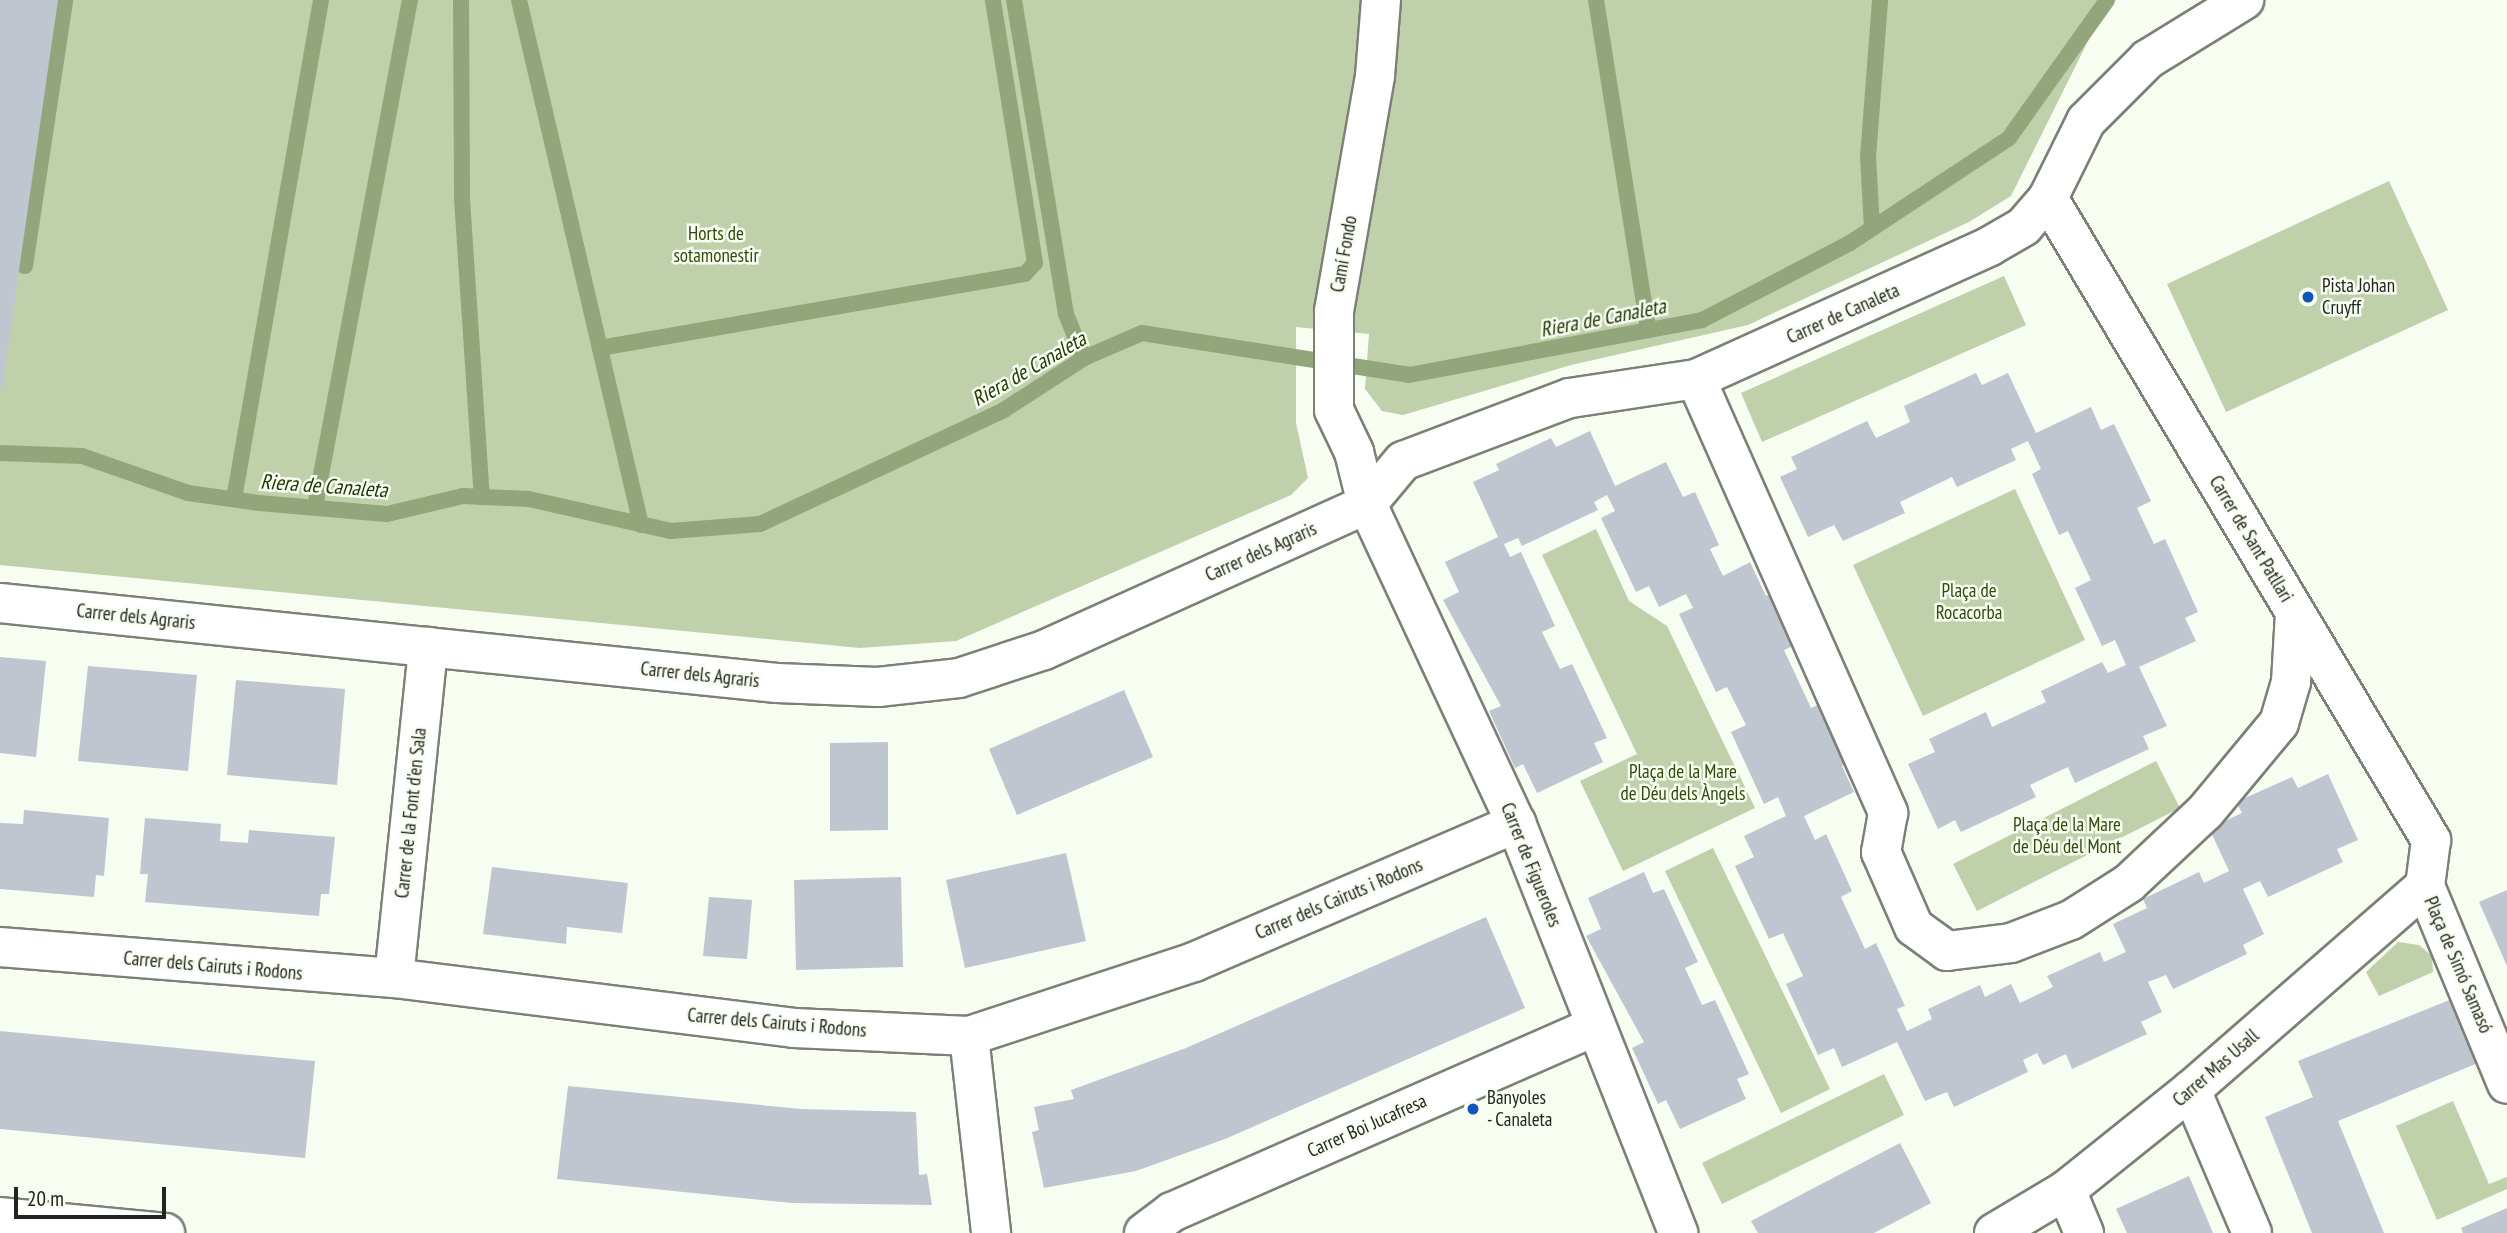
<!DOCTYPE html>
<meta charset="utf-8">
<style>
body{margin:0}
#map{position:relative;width:2507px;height:1233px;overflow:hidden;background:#f7fdf1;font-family:"PT Sans Narrow",sans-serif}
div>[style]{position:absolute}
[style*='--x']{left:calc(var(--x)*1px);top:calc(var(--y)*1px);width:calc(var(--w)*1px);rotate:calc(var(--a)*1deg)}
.green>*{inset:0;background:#bfd0ab}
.stream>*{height:16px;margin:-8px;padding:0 8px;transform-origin:8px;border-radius:8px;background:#92a57b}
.building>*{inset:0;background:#bfc6d0}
.roads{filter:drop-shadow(2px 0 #7c8076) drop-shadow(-2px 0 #7c8076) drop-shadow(0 2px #7c8076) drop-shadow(0 -2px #7c8076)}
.street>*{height:38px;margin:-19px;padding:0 19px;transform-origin:19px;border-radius:19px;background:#fff}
.secondary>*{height:38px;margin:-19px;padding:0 19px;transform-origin:19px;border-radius:19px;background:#fff}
.dots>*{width:19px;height:19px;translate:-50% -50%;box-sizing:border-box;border:4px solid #f7fdf1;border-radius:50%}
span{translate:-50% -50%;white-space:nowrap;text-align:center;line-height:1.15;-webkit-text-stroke:5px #f7fdf1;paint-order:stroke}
.park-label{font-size:19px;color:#334907}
.street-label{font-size:19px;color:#22241f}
.poi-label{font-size:19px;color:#22241f}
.left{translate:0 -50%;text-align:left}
.water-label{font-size:21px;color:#253605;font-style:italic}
.scale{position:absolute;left:14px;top:1187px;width:152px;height:32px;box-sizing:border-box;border:4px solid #22241f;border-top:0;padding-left:9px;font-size:21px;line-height:24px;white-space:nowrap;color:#22241f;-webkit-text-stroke:5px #f7fdf1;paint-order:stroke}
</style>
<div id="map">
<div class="green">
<div style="clip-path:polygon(0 0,2116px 0,2096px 25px,2011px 196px,1969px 222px,1748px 325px,1571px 365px,1403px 415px,1382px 411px,1365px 389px,1369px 334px,1296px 327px,1296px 423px,1308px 478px,1291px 495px,956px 641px,860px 648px,0 565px)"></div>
<div style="clip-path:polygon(2389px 181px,2448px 310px,2226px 412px,2167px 284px)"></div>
<div style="clip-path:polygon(2004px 276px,2026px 325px,1762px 442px,1741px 393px)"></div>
<div style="clip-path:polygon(2015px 489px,2085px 640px,1923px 716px,1853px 565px)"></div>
<div style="clip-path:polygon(1596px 529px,1629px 601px,1667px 626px,1755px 808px,1623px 871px,1580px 781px,1637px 754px,1542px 555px)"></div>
<div style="clip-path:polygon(2156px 761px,2180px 808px,1977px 911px,1953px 864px)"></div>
<div style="clip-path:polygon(1713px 848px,1830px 1089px,1781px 1113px,1665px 871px)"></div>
<div style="clip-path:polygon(2398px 942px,2419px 945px,2432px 956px,2433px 972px,2379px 996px,2366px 972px)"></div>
<div style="clip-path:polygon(1884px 1074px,1904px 1115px,1722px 1204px,1702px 1163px)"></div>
<div style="clip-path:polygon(2453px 1101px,2489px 1184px,2507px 1177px,2507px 1189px,2437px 1220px,2396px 1126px)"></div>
</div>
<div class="stream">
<div style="--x:461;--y:0;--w:199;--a:89.7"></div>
<div style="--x:462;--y:199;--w:299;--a:86.2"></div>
<div style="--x:519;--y:0;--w:539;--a:76.92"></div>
<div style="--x:1014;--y:0;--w:318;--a:80.6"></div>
<div style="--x:1066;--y:314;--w:48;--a:67.8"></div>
<div style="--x:1596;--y:0;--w:334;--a:81"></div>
<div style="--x:1872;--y:228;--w:71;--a:-93.2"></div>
<div style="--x:1868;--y:157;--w:157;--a:-85.6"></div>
<div style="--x:19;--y:264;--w:6;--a:18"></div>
<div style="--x:25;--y:266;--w:269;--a:-81.4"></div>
<div style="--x:600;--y:348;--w:431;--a:-9.9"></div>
<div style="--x:1025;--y:274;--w:15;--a:-48"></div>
<div style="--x:1035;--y:263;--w:266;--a:-99.1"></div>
<div style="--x:0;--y:453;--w:82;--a:2.1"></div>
<div style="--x:82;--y:456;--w:112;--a:19.2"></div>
<div style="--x:188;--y:493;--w:72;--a:8"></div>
<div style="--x:259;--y:503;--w:128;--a:4.9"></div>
<div style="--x:387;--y:514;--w:78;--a:-13.3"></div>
<div style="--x:463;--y:496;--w:66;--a:2.6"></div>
<div style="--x:529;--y:499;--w:146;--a:12.7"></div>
<div style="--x:671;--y:531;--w:89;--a:-4.5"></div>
<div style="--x:760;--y:524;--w:269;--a:-25"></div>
<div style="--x:1004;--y:410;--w:95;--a:-33"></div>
<div style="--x:1084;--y:358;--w:63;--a:-23.3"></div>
<div style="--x:1142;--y:333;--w:270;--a:8.9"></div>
<div style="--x:1409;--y:375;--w:298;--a:-10.6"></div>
<div style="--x:1702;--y:320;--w:167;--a:-27.5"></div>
<div style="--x:1850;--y:243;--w:191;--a:-33.4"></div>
<div style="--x:2009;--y:138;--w:169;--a:-54.6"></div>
<div style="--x:234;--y:499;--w:507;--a:-80.11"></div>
<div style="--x:315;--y:507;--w:516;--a:-79.39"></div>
</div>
<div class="building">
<div style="clip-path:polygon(0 0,58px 0,2px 388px,0 388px)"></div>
<div style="clip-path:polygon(1976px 373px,1982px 385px,2008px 373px,2036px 433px,2091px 407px,2101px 430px,2114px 424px,2151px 501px,2137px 508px,2154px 544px,2165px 539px,2198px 612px,2185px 618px,2196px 641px,2139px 667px,2167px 726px,2143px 736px,2149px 749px,2075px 783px,2068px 767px,2030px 785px,2036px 797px,1961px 832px,1955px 820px,1938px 829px,1908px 764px,1935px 752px,1929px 739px,1986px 712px,1992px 727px,2046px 702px,2041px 691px,2102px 662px,2108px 673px,2126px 665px,2115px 640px,2102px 646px,2075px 588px,2091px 580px,2068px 531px,2059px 535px,2032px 474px,2041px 469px,2028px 441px,2011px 449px,2016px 460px,1957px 487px,1952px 477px,1900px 502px,1905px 513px,1843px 541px,1834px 525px,1808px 537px,1780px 477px,1797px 469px,1791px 457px,1867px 421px,1876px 438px,1910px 422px,1904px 406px)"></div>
<div style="clip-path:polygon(1590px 431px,1615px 486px,1666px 462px,1683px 497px,1695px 492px,1719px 545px,1710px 549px,1723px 576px,1750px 562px,1766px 596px,1775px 591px,1799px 643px,1784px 650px,1811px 708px,1822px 703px,1850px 762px,1842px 766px,1854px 792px,1804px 816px,1815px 840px,1826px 834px,1852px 891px,1841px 897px,1865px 949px,1876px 943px,1905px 1006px,1897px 1009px,1907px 1031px,1932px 1019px,1928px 1009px,1980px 985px,1985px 997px,2011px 984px,2020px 1003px,2053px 987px,2047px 976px,2100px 952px,2104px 962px,2126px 952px,2113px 924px,2147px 908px,2143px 899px,2199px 872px,2204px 883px,2229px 871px,2209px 828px,2242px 813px,2236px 802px,2292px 777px,2298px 788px,2328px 774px,2358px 840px,2337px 849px,2343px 862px,2268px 897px,2260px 881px,2243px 889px,2264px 934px,2243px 945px,2247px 954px,2173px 989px,2166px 975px,2148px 982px,2162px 1012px,2141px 1022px,2147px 1034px,2072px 1069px,2066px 1054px,2043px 1065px,2037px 1053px,2023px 1060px,2028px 1072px,1954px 1107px,1947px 1092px,1925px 1101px,1897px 1042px,1842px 1067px,1834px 1048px,1818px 1055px,1786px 984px,1803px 976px,1783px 933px,1769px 939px,1735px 866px,1754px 857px,1744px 836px,1786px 816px,1778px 797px,1764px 804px,1731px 732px,1746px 725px,1727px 687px,1716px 692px,1679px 614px,1693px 608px,1686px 594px,1659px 607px,1649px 586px,1636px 592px,1601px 518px,1615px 511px,1607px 495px,1594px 502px,1598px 510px,1522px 546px,1518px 538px,1504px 544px,1510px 557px,1521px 552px,1555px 626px,1542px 632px,1560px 669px,1572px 664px,1607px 738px,1594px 743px,1603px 762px,1537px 793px,1523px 764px,1515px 768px,1489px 711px,1501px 706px,1443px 600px,1459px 592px,1445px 562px,1498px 537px,1473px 482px,1499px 470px,1496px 464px,1551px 438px,1556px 447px)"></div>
<div style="clip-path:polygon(0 657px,46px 661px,36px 757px,0 753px)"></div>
<div style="clip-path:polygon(88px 666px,197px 675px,188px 771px,78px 761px)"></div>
<div style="clip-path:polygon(236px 680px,345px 689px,337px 785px,227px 775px)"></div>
<div style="clip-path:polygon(1124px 690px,1153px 757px,1017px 815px,989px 749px)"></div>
<div style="clip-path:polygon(888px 742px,888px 830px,830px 831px,830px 743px)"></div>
<div style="clip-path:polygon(24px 810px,109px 818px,104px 876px,96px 875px,94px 897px,0 889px,0 823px,23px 824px)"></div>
<div style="clip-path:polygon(145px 818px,221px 824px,220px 841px,248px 843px,249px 830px,335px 837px,329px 894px,321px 894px,319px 916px,145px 902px,148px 874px,140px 874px)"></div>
<div style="clip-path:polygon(1066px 853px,1086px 941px,965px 968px,946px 880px)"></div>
<div style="clip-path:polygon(492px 867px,628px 883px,622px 933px,567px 927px,566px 944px,483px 934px)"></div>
<div style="clip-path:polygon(1644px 872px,1653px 893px,1664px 889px,1698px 962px,1685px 968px,1702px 1005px,1715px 1000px,1749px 1074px,1737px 1079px,1746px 1099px,1680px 1129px,1666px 1100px,1658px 1104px,1632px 1048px,1644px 1042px,1586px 936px,1601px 929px,1588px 898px)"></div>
<div style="clip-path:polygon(901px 877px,903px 967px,796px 970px,794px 880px)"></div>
<div style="clip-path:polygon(2507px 890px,2507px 966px,2479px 902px)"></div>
<div style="clip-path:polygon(709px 897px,752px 900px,747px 959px,703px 956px)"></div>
<div style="clip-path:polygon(1486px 917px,1525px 1008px,1225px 1139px,1136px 1171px,1044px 1188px,1032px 1132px,1039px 1130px,1034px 1107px,1074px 1099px,1071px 1090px,1186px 1048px)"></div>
<div style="clip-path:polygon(2452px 999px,2478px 1063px,2338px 1121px,2384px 1233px,2312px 1233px,2265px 1117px,2313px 1097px,2298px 1061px)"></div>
<div style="clip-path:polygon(0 1031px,315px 1061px,305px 1158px,0 1129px)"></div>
<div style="clip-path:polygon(568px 1086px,801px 1109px,916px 1112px,919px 1175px,927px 1174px,932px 1205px,792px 1203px,557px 1179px)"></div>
<div style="clip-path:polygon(1900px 1143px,1931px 1203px,1874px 1233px,1758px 1233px,1751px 1221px)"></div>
<div style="clip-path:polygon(2189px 1176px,2213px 1233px,2127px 1233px,2116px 1209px)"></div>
<div style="clip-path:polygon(2507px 1208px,2507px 1233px,2463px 1233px,2461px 1228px)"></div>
</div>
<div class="roads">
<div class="street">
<div style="--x:1381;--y:0;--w:76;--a:94.5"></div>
<div style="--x:1375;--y:76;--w:239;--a:99.9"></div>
<div style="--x:1334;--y:311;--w:99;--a:90"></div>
<div style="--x:1334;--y:410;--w:47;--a:64.5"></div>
<div style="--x:1354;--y:452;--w:54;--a:76"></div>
<div style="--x:1367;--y:504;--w:352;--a:65"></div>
<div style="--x:1516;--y:823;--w:441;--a:68.4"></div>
<div style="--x:2048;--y:198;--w:748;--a:59.18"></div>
<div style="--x:2431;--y:840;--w:46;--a:97.4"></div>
<div style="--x:1696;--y:379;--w:475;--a:66.1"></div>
<div style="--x:1888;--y:813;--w:40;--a:100"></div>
<div style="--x:1881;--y:852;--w:82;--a:66.3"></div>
<div style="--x:1914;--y:927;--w:41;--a:36"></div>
<div style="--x:1947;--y:951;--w:64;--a:-7.1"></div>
<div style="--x:2011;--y:943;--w:64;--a:-21"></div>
<div style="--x:2071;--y:920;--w:69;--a:-32.5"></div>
<div style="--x:2129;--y:883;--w:104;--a:-43.1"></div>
<div style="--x:2205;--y:812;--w:116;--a:-50.3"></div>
<div style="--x:2279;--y:723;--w:43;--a:-73.7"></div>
<div style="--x:2291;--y:682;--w:69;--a:-86.7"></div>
<div style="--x:0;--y:603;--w:781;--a:5.88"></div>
<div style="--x:777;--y:683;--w:101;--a:2.3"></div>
<div style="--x:878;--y:687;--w:81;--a:-6.3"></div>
<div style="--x:959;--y:678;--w:89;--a:-18.2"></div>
<div style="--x:1044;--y:650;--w:354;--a:-24.3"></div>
<div style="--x:1367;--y:504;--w:56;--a:-50.1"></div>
<div style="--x:1403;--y:461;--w:178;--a:-20.7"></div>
<div style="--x:1570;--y:398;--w:127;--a:-8.6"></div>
<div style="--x:1696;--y:379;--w:323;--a:-24.3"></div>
<div style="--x:1990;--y:246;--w:39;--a:-30"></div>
<div style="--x:2024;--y:226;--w:37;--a:-49"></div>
<div style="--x:2048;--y:198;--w:86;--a:-63.7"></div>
<div style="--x:2086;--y:121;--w:88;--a:-45"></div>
<div style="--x:2148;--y:59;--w:113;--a:-31.6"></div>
<div style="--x:2425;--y:886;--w:214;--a:67.5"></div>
<div style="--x:0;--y:947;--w:395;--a:4.5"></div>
<div style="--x:394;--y:978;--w:403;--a:7.1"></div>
<div style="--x:794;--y:1028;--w:175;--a:2.6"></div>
<div style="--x:969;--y:1036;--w:237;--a:-18.2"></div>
<div style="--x:1194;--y:962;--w:351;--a:-23.3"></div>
<div style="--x:394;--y:978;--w:333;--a:-84.1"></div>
<div style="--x:969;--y:1036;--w:198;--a:83.6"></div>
<div style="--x:2191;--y:1090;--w:155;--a:66.9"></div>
<div style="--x:2066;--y:1190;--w:47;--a:67.3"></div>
<div style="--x:1144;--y:1233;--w:35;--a:-37"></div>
<div style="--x:1172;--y:1212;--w:461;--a:-23.7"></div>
<div style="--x:1994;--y:1233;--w:84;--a:-30.8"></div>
<div style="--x:2066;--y:1190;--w:160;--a:-38.7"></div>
<div style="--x:2191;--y:1090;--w:310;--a:-41.1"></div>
</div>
<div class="secondary">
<div style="--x:0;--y:1217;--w:166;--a:5.5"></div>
</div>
</div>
<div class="dots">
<div style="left:2308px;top:297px;background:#0f55bf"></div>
<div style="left:1473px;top:1109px;background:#0f55bf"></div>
</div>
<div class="park-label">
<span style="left:716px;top:245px">Horts de<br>sotamonestir</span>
<span style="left:1969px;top:602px">Plaça de<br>Rocacorba</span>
<span style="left:1683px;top:783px">Plaça de la Mare<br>de Déu dels Àngels</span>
<span style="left:2067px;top:836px">Plaça de la Mare<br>de Déu del Mont</span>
</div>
<div class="street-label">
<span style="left:1344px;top:254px;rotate:-80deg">Camí Fondo</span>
<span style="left:1843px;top:314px;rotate:-24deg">Carrer de Canaleta</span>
<span style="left:2251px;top:539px;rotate:59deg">Carrer de Sant Patllari</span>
<span style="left:1261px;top:552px;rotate:-24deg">Carrer dels Agraris</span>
<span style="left:136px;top:617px;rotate:6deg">Carrer dels Agraris</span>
<span style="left:700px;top:675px;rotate:6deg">Carrer dels Agraris</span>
<span style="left:411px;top:813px;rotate:-84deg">Carrer de la Font d'en Sala</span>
<span style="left:1531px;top:865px;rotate:68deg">Carrer de Figueroles</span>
<span style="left:1339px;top:899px;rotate:-23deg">Carrer dels Cairuts i Rodons</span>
<span style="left:2458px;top:965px;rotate:67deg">Plaça de Simó Samasó</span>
<span style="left:213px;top:966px;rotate:5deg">Carrer dels Cairuts i Rodons</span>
<span style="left:777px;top:1023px;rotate:5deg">Carrer dels Cairuts i Rodons</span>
<span style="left:2216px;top:1068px;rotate:-41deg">Carrer Mas Usall</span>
<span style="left:1367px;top:1126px;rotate:-24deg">Carrer Boi Jucafresa</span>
</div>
<div class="poi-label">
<span class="left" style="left:2322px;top:297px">Pista Johan<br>Cruyff</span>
<span class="left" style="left:1487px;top:1109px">Banyoles<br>- Canaleta</span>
</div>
<div class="water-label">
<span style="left:1603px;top:318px;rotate:-11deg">Riera de Canaleta</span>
<span style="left:1029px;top:369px;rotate:-30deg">Riera de Canaleta</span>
<span style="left:324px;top:486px;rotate:4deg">Riera de Canaleta</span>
</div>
<div class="scale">20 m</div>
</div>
